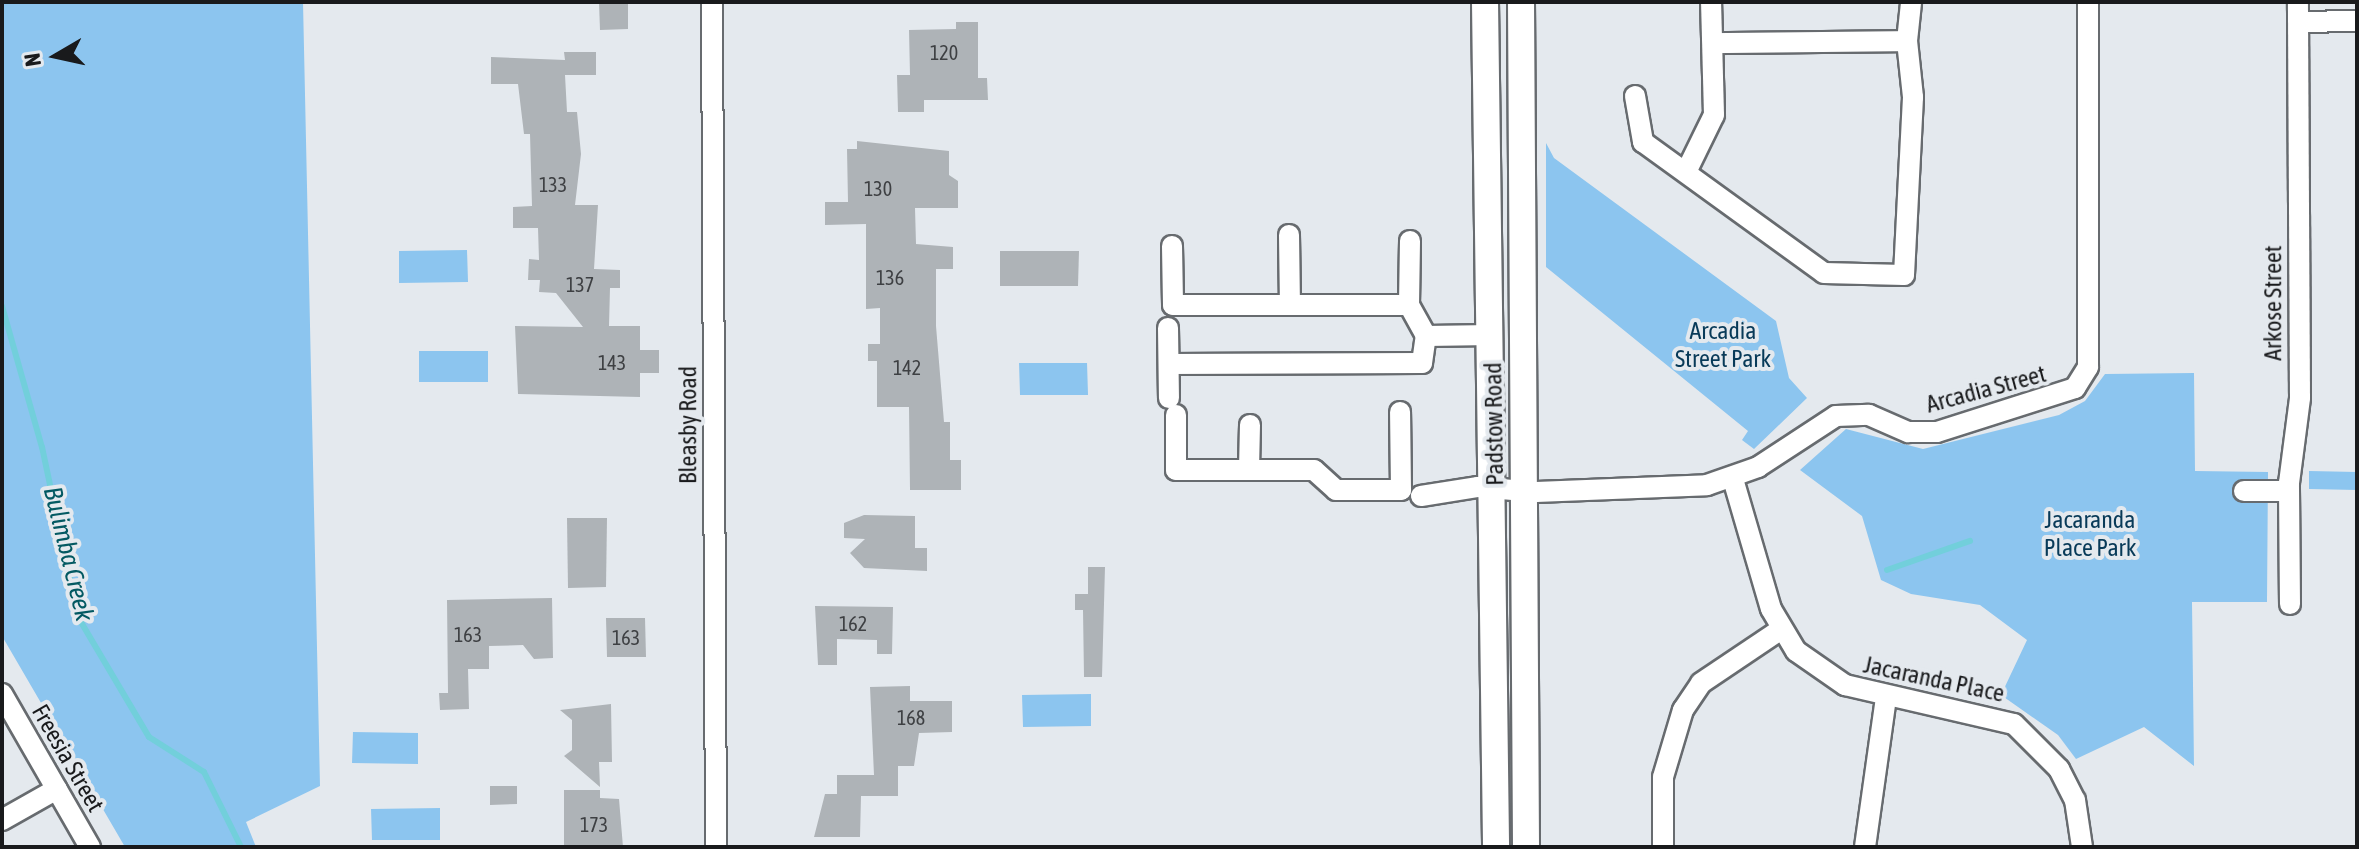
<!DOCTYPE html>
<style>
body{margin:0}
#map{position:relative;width:2359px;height:849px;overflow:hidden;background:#e4e9ee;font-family:"Asap Condensed",sans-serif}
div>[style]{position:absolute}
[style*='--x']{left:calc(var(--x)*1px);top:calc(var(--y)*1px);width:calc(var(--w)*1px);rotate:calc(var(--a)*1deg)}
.green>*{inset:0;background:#8cc5ef}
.stream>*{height:6px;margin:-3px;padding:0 3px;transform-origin:3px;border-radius:3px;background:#72cfdb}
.building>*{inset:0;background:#aeb3b7}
.roads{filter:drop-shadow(2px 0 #676b6f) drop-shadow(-2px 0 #676b6f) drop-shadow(0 2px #676b6f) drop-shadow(0 -2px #676b6f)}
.minor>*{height:20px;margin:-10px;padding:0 10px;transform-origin:10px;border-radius:10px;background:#fff}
.major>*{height:26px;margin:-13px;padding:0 13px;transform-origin:13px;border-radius:13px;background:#fff}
span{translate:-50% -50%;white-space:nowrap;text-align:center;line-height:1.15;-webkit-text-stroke:8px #e4e9ee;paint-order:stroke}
.number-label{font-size:20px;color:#3e4043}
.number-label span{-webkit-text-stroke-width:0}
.street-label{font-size:24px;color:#191a1c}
.park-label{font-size:24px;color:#083a58}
.water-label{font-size:26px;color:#035962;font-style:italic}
.frame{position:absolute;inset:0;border:4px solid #191a1c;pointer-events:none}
.north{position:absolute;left:16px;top:16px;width:80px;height:80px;-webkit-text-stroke:6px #e4e9ee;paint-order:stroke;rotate:261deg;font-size:22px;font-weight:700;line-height:32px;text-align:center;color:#191a1c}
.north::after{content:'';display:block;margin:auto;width:28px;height:36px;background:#191a1c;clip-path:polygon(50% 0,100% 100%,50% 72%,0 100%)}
</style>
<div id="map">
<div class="green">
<div style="clip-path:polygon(2px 2px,303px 2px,320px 786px,246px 822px,256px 847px,125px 847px,2px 636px)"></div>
<div style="clip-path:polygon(1546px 143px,1554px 158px,1776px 321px,1789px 378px,1807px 398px,1754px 449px,1742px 440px,1748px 431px,1546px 267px)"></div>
<div style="clip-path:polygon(467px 250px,468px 282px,399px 283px,399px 251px)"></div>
<div style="clip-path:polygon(419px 351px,488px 351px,488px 382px,419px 382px)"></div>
<div style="clip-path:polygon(1019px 363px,1087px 363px,1088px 395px,1020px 395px)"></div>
<div style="clip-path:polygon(2194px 373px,2195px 471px,2268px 472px,2267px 602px,2192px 602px,2194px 766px,2144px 727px,2076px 759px,2058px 735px,2001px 695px,2027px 640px,1980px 605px,1911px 594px,1881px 580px,1862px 516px,1800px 470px,1846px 429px,1923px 449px,2059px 415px,2085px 401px,2105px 374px)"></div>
<div style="clip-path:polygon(2309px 471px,2357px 472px,2357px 490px,2309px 489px)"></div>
<div style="clip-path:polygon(1091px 694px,1091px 726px,1023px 727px,1022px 695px)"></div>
<div style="clip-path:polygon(353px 732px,418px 733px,418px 764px,352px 763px)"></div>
<div style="clip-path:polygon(440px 808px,440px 840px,372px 840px,371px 809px)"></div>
</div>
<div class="stream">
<div style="--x:2;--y:306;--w:147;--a:74.2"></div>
<div style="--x:42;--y:447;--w:174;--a:78"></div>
<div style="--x:78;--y:617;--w:139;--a:59.4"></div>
<div style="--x:149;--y:737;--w:65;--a:32.5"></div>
<div style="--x:204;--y:772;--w:84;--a:63.7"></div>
<div style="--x:1887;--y:570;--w:88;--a:-19.3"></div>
</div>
<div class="building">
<div style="clip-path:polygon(599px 2px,628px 2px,628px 29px,600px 30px)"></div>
<div style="clip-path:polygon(956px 22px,978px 22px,978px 78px,987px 78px,988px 100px,924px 100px,924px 112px,898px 112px,897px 75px,910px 75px,909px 30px,956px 29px)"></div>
<div style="clip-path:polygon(564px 52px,596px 52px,596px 75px,565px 75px,567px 112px,577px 112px,581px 154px,575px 205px,598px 205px,594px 269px,620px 270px,620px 288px,610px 288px,609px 326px,640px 326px,640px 350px,659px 350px,659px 373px,640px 373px,640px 397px,518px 394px,515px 326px,583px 327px,556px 293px,539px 292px,540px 280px,528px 280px,529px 259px,539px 260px,538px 228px,513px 228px,513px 207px,532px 206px,530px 134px,524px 134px,518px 84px,491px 84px,491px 57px,565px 60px)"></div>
<div style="clip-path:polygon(857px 141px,949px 151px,949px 175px,958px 181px,958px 208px,915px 208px,916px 244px,953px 247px,953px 269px,936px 269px,936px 326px,944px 422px,950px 422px,950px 460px,961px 460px,961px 490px,910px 490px,909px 407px,877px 407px,877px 361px,868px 361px,868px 344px,880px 344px,880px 308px,866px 309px,866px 224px,825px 225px,825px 202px,848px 202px,847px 149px,857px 149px)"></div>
<div style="clip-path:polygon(1000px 251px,1079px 251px,1078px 286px,1000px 286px)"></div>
<div style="clip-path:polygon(864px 515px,915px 516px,915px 548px,927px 548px,927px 571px,864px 568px,850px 553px,865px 539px,844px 538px,844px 523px)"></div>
<div style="clip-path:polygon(567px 518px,607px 518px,606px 587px,568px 588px)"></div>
<div style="clip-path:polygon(1088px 567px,1105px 567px,1102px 677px,1084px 677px,1083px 610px,1075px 610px,1075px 594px,1088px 594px)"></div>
<div style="clip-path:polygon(552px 598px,553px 658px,534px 659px,523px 645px,489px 646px,489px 669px,468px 669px,469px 709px,440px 710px,439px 693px,448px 693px,447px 600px)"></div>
<div style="clip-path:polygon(815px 606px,893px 607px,892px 654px,877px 654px,877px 640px,837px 639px,837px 665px,818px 665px)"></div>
<div style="clip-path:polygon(606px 618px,645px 618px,646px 657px,607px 657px)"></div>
<div style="clip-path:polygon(910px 686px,910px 701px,952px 701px,952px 732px,919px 733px,914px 766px,898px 766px,898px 796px,861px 796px,860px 837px,814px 837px,825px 794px,837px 794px,837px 775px,874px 775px,870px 687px)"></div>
<div style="clip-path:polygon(611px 704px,612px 762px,599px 762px,600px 787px,564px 756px,572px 750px,572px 720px,560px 710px)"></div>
<div style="clip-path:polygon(490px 786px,517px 786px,517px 804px,490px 805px)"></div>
<div style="clip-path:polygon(564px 790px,600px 790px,600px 798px,619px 799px,623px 847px,564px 847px)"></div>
</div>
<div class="roads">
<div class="minor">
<div style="--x:712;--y:2;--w:845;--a:89.73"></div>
<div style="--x:2299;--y:22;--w:58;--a:-1"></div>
<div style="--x:1907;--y:41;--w:39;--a:-84"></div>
<div style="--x:1635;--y:96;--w:47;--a:80.1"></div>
<div style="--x:1643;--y:142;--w:223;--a:35.9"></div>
<div style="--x:1824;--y:273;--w:80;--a:1.4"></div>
<div style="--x:1904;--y:275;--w:178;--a:-87.1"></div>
<div style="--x:1913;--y:97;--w:56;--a:-96.1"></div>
<div style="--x:1907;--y:41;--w:193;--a:179.4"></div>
<div style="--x:1687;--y:170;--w:61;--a:-63.9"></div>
<div style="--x:1714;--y:115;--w:113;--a:-91.5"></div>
<div style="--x:1289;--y:235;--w:70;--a:89.2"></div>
<div style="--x:1172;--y:246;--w:59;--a:89"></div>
<div style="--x:1173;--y:305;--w:236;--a:0"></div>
<div style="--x:1409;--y:305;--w:35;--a:61"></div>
<div style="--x:1409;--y:305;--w:64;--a:-89.1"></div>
<div style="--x:1168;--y:328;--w:70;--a:89.2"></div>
<div style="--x:1426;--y:336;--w:66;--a:-0.9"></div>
<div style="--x:1169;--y:364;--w:253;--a:-0.2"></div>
<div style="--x:1422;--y:363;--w:27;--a:-82"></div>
<div style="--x:1176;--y:415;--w:55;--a:90"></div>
<div style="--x:1176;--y:470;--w:138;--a:0"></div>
<div style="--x:1314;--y:470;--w:30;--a:42"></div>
<div style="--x:1336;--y:490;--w:65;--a:0"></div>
<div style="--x:1401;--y:490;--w:78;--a:-90.7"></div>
<div style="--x:1249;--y:469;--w:44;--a:-88.7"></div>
<div style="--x:1733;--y:479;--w:135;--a:73.7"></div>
<div style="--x:1771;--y:609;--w:49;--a:59.2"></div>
<div style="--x:1796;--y:651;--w:60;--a:34.8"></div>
<div style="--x:1845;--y:685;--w:173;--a:13"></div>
<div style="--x:2014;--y:724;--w:64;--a:45"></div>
<div style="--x:2059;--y:769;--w:35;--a:63"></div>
<div style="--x:2075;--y:800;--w:48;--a:81.5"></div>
<div style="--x:2244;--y:491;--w:45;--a:0"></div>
<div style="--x:1421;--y:496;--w:58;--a:-9"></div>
<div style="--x:1478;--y:487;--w:58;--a:4.9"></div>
<div style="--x:1536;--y:492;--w:171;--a:-2.3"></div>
<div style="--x:1707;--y:485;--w:54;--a:-19.4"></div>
<div style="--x:1758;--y:467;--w:93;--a:-33.2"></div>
<div style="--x:1836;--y:416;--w:33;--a:-2"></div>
<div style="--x:1869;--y:415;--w:43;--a:23.6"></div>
<div style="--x:1908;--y:432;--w:29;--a:0"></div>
<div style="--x:1937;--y:432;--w:145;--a:-17.7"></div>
<div style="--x:2075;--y:388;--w:25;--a:-58"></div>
<div style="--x:2088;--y:367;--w:365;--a:-90"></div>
<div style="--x:2290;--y:604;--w:121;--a:-90.5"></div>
<div style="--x:2289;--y:483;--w:86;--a:-82.6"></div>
<div style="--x:2300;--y:398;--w:396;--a:-90.3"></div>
<div style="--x:2;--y:694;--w:177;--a:60.1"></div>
<div style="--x:2;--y:820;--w:63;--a:-29.4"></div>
<div style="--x:1663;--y:847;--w:70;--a:-90"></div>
<div style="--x:1663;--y:777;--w:70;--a:-73.4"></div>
<div style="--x:1683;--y:710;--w:32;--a:-56"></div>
<div style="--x:1701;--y:683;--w:95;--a:-33.9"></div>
<div style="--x:1865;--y:847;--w:150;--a:-82"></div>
</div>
<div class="major">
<div style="--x:1485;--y:2;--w:845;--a:89.25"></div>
<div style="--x:1521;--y:2;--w:845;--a:89.66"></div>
</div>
</div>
<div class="number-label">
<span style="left:944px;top:52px">120</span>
<span style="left:553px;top:184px">133</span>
<span style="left:878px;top:188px">130</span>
<span style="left:890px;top:277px">136</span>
<span style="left:580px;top:284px">137</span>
<span style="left:612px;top:362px">143</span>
<span style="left:907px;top:367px">142</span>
<span style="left:853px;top:623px">162</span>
<span style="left:468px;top:634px">163</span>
<span style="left:626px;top:637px">163</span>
<span style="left:911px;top:717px">168</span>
<span style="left:594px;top:824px">173</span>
</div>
<div class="street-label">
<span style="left:2273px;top:303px;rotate:-90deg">Arkose Street</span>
<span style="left:1986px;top:389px;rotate:-15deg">Arcadia Street</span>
<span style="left:1494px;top:424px;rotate:-91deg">Padstow Road</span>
<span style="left:688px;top:425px;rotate:-90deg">Bleasby Road</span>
<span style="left:1934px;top:679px;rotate:12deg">Jacaranda Place</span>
<span style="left:68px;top:758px;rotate:60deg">Freesia Street</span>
</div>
<div class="park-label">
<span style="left:1723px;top:345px">Arcadia<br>Street Park</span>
<span style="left:2090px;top:534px">Jacaranda<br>Place Park</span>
</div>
<div class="water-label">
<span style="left:68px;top:554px;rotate:76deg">Bulimba Creek</span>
</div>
<div class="frame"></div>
<div class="north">N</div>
</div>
